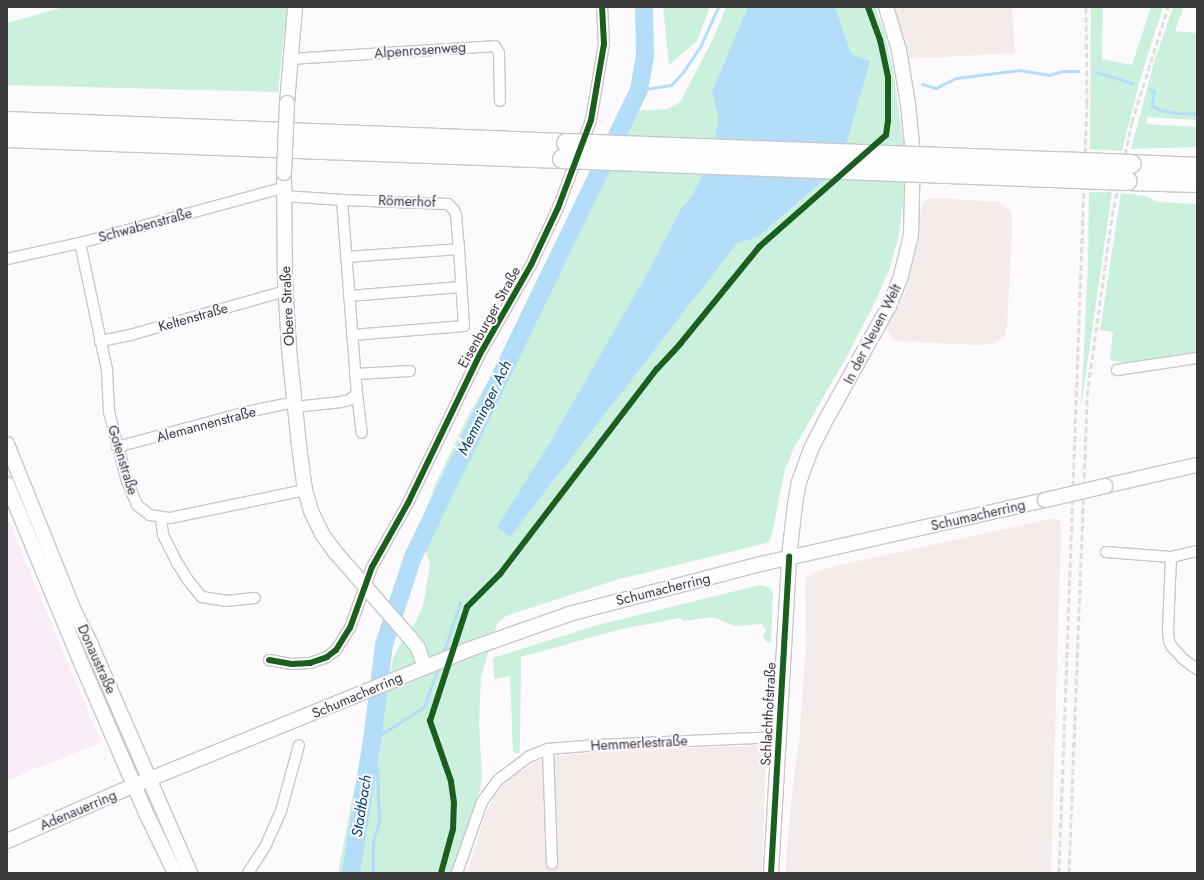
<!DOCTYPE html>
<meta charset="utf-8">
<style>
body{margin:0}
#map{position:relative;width:1204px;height:880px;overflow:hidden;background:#fcfafd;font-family:Jost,sans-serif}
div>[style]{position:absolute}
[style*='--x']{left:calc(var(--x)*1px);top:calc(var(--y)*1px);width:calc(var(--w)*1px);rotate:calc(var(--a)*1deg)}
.commercial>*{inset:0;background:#f4ecea}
.industrial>*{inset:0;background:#f9eef5}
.green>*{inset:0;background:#cbf0de}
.water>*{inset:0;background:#b4ddfa}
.stream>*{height:3px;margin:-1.5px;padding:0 1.5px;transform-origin:1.5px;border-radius:1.5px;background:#b4ddfa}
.river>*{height:18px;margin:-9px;padding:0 9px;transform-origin:9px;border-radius:9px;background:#b4ddfa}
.roads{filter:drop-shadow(1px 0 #c9c7ca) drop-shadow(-1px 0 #c9c7ca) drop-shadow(0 1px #c9c7ca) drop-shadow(0 -1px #c9c7ca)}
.street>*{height:10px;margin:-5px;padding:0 5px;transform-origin:5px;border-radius:5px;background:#fffeff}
.secondary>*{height:14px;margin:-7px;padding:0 7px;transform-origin:7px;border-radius:7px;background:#fffeff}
.highway>*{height:18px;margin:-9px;padding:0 9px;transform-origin:9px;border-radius:9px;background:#fffeff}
.rail>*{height:3px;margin-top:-1.5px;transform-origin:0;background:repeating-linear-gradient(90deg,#e0dfe0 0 6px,transparent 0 9px)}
.bridges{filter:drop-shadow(1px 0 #c9c7ca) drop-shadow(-1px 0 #c9c7ca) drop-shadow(0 1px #c9c7ca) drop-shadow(0 -1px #c9c7ca)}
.secondary-bridge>*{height:14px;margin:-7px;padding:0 7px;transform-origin:7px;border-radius:7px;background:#fffeff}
.highway-bridge>*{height:18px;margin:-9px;padding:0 9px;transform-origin:9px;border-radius:9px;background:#fffeff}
.cycleway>*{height:6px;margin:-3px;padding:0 3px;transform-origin:3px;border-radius:3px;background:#1b5e20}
span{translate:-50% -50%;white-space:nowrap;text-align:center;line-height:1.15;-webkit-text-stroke:4px #fcf9fe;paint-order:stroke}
.street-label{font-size:14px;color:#3b3a3c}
.water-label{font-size:15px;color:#034363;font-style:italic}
.frame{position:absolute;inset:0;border:8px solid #3b3a3c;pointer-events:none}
</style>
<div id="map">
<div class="commercial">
<div style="clip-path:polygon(895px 7px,1012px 7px,1015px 53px,908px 59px)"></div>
<div style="clip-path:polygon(940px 198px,999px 202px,1010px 210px,1012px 216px,1012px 233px,1007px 327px,1005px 335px,994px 344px,974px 345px,899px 341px,893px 340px,886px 329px,905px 293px,915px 257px,922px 203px,929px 199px)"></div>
<div style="clip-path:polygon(1050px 519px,1056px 519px,1060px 521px,1061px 531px,1051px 873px,785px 873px,793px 782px,799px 743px,806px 644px,805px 587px,807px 577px,814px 572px,840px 565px)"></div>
<div style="clip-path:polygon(761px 745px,765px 747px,766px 752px,762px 873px,467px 873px,486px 812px,496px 794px,511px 778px,536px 762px,547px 757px,582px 753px)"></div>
</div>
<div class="industrial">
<div style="clip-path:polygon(7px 517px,101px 743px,7px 780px)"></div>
</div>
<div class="green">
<div style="clip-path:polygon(64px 7px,287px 7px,278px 92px,7px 85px,7px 23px)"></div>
<div style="clip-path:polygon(663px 7px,710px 7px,697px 41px,669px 65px)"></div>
<div style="clip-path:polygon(726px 7px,875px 7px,884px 31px,893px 69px,906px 162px,905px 190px,898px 240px,889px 270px,876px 300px,847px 356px,794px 448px,785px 469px,771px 539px,766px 543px,616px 580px,506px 616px,497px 624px,481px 677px,479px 724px,482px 776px,480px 789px,452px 873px,338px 873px,367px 722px,373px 712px,386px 698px,393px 658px,402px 640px,416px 621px,423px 606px,430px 565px,424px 545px,421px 522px,435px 485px,468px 416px,538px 295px,575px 226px,590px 181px,618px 112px,668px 109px,680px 102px,713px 39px)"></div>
<div style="clip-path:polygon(1091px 7px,1103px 7px,1102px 59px,1132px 65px,1151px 7px,1163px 7px,1140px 80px,1122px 151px,1090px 149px)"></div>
<div style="clip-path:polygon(1173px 7px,1184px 7px,1175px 31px,1197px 33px,1197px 120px,1147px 117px,1146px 124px,1197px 127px,1197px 147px,1131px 149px,1154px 62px)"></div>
<div style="clip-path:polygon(1089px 192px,1112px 192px,1081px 408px,1088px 263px)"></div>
<div style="clip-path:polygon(1121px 193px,1146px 196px,1157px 202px,1197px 204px,1197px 354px,1136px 363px,1125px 363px,1110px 360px,1113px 332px,1100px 330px)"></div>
<div style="clip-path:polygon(760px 585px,770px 588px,773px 594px,771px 643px,767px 642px,763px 637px,766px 630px,762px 624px,734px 626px,713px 617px,684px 621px,680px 618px,621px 629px,521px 657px,520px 752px,518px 754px,513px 752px,510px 676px,494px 679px,493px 658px,597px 625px)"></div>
</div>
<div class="water">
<div style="clip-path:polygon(748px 7px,835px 7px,851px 54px,870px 61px,840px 166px,758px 237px,737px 243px,510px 537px,497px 527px,551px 441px,647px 274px,681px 209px,692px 196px,710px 161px,719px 119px,712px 92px)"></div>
</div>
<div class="stream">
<div style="--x:1096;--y:72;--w:38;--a:17"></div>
<div style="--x:922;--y:84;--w:15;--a:16"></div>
<div style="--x:936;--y:88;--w:22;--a:-27"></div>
<div style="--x:956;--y:78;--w:64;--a:-7.2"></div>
<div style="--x:1019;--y:70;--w:30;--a:9"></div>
<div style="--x:1049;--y:75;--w:15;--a:-16"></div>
<div style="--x:1063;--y:71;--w:15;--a:0"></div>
<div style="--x:1150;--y:89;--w:4;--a:27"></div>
<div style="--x:1154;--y:91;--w:15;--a:98"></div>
<div style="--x:1152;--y:106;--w:9;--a:27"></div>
<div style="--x:1160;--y:110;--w:16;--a:11"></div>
<div style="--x:1176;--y:113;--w:21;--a:3"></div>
<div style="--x:639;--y:90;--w:32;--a:-9"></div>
<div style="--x:671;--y:85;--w:18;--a:-47"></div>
<div style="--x:683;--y:72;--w:30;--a:-56"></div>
<div style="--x:700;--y:47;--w:44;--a:-65.8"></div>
<div style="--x:443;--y:654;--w:55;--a:-71.9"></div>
<div style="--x:372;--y:740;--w:62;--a:-32.4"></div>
<div style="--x:424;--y:707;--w:42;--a:-70.7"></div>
<div style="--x:369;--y:757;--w:14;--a:56"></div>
<div style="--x:377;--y:769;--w:53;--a:87.8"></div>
<div style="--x:379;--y:822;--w:21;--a:107"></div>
<div style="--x:373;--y:842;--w:31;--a:90"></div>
</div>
<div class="river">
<div style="--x:351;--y:873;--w:135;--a:-81"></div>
<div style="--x:372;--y:740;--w:96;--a:-82.8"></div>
<div style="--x:384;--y:645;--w:93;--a:-71.8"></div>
<div style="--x:413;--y:557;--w:519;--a:-64.18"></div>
<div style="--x:639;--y:90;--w:36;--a:-80"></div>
<div style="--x:645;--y:55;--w:48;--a:-91.2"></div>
</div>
<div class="roads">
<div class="street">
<div style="--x:290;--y:59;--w:205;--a:-3.6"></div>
<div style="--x:495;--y:46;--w:8;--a:60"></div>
<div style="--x:499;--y:53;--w:48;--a:88.8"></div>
<div style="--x:284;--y:196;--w:58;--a:3.9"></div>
<div style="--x:342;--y:200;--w:195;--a:85.6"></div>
<div style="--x:357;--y:394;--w:10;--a:143"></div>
<div style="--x:349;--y:400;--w:8;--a:166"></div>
<div style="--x:341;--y:402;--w:46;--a:173.8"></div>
<div style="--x:342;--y:200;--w:106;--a:2.2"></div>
<div style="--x:448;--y:204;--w:8;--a:45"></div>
<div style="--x:454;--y:210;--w:5;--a:68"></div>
<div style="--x:456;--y:215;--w:34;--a:85"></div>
<div style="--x:459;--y:249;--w:77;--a:86.3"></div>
<div style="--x:464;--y:326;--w:112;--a:175.4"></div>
<div style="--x:80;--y:243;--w:130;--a:78"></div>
<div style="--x:107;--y:370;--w:42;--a:87.3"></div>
<div style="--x:109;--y:412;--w:71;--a:75.4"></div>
<div style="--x:127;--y:481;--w:26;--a:67"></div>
<div style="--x:137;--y:505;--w:16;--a:38"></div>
<div style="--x:150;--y:515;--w:20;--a:9"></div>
<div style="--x:170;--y:518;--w:138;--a:-11.7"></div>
<div style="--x:346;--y:257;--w:113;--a:-4"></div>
<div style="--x:7;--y:259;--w:75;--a:-12.4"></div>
<div style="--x:80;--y:243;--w:210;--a:-15.2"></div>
<div style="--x:349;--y:296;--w:112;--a:-4.6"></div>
<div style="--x:100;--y:341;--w:31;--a:-11"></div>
<div style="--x:130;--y:335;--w:161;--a:-15.8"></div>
<div style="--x:1117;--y:370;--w:81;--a:-8.5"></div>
<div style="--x:355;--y:374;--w:55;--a:-3.1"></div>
<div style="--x:357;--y:394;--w:39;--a:83"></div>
<div style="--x:117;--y:447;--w:135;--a:-15.1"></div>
<div style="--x:247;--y:412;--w:49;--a:-11.8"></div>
<div style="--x:161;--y:518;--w:17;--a:83"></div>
<div style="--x:163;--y:535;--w:29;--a:63"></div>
<div style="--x:176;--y:561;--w:22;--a:58"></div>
<div style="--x:188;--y:580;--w:22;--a:51"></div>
<div style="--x:202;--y:597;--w:24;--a:9"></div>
<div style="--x:226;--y:601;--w:29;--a:-6"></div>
<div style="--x:1197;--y:551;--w:27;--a:167"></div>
<div style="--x:1171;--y:557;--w:74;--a:92.3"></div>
<div style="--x:1168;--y:631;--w:10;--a:84"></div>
<div style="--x:1169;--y:641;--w:7;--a:63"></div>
<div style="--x:1172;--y:647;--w:16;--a:47"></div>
<div style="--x:1183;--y:659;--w:17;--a:36"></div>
<div style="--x:1106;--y:552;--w:65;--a:4.4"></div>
<div style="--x:269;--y:660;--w:23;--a:10"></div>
<div style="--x:292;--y:664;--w:18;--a:-3"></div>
<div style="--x:310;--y:663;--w:18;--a:-19"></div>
<div style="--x:327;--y:657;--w:11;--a:-38"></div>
<div style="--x:336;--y:650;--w:26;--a:-58"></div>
<div style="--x:350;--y:628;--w:65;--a:-70.2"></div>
<div style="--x:372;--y:567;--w:73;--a:-60.6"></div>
<div style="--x:408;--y:503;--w:165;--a:-64.2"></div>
<div style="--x:480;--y:354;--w:103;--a:-60.2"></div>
<div style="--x:531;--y:265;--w:63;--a:-64.7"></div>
<div style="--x:558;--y:208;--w:94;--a:-69.4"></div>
<div style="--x:591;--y:120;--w:77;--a:-80.3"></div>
<div style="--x:604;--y:44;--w:37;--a:-93"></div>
<div style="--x:548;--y:749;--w:115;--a:88"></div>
<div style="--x:248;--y:873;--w:31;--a:-57"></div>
<div style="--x:265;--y:847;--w:39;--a:-66"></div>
<div style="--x:281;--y:811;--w:68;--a:-74.7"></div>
<div style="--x:457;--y:873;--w:75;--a:-70.6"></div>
<div style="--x:482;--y:802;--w:27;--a:-54"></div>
<div style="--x:498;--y:780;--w:38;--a:-37"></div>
<div style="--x:528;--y:757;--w:22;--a:-22"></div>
<div style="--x:548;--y:749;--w:49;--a:-4.7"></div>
<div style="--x:597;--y:745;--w:182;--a:-2.5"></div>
</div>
<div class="secondary">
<div style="--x:287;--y:103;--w:96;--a:-85.2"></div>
<div style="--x:284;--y:173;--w:106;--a:89.5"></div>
<div style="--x:285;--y:279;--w:70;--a:86.7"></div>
<div style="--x:289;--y:349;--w:97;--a:84.1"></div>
<div style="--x:299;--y:445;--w:45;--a:82.4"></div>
<div style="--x:305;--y:490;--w:22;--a:74"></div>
<div style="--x:311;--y:511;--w:25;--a:64"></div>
<div style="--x:322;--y:534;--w:24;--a:54"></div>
<div style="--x:336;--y:553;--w:114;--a:48.9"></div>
<div style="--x:411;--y:639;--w:11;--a:52"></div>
<div style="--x:418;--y:648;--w:20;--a:70"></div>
<div style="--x:7;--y:444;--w:180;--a:68.1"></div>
<div style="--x:74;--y:611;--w:38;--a:63"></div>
<div style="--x:91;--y:645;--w:249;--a:66.5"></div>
<div style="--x:7;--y:484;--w:196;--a:67.5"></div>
<div style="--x:82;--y:665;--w:161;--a:66.6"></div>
<div style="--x:146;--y:813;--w:67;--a:64.2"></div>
<div style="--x:1105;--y:486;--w:94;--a:-12.9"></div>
<div style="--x:7;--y:841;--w:140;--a:-23.6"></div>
<div style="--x:135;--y:785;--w:358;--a:-22.1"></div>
<div style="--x:467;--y:650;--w:108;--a:-19.4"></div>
<div style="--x:569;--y:614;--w:198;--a:-14.6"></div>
<div style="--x:761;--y:564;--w:291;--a:-12.7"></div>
<div style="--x:771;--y:873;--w:317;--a:-86.7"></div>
<div style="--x:789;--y:557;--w:53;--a:-83.5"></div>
<div style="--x:795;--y:504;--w:22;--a:-80"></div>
<div style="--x:799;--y:482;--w:37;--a:-70"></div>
<div style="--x:812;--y:447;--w:35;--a:-63"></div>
<div style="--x:828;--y:416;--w:126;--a:-61"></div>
<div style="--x:889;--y:306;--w:32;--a:-68"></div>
<div style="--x:901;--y:276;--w:42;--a:-76.3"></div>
<div style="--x:911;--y:235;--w:80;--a:-88.6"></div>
<div style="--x:913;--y:155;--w:51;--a:-95.6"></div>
<div style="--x:908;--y:104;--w:55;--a:-99.5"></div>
<div style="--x:899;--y:50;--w:45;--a:-106.8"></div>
</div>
<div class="highway">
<div style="--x:7;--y:121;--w:559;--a:2.25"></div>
<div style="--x:7;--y:138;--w:555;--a:2.17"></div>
<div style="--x:1132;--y:164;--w:65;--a:2.6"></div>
<div style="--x:1128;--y:181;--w:69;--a:1.7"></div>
</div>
</div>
<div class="rail">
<div style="--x:1059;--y:873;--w:771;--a:-87.92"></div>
<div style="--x:1087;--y:103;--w:96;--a:-90.6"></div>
<div style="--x:1069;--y:873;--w:478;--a:-87.8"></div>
<div style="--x:1087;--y:395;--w:181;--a:-82"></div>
<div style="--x:1112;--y:216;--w:96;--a:-78"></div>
<div style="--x:1132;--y:122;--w:121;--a:-72.6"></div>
</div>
<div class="bridges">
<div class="secondary-bridge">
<div style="--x:284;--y:173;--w:70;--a:-87.5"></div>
<div style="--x:1045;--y:500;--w:62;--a:-13.1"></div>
</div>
<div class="highway-bridge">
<div style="--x:566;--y:143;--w:566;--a:2.12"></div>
<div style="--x:562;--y:159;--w:566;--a:2.23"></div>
</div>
</div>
<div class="cycleway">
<div style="--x:269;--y:660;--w:23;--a:10"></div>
<div style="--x:292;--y:664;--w:18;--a:-3"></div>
<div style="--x:310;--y:663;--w:18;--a:-19"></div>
<div style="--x:327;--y:657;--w:11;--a:-38"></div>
<div style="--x:336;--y:650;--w:26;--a:-58"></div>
<div style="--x:350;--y:628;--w:65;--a:-70.2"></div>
<div style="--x:372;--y:567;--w:73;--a:-60.6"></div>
<div style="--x:408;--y:503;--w:165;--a:-64.2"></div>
<div style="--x:480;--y:354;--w:103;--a:-60.2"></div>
<div style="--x:531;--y:265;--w:63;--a:-64.7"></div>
<div style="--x:558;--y:208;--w:94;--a:-69.4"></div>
<div style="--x:591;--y:120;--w:77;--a:-80.3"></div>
<div style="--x:604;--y:44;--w:37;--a:-93"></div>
<div style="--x:441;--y:873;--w:46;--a:-74.7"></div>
<div style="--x:453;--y:829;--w:26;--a:-88"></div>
<div style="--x:454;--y:803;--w:22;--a:-98"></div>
<div style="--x:451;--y:781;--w:64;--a:-109.3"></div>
<div style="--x:430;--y:721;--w:120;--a:-72"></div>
<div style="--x:467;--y:607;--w:47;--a:-45"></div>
<div style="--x:500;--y:574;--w:258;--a:-52.6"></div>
<div style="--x:657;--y:369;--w:34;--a:-47"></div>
<div style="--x:680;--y:344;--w:125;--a:-50.8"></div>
<div style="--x:759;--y:247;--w:169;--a:-41.4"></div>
<div style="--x:886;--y:135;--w:15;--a:-82"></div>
<div style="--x:888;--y:120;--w:43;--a:-90"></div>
<div style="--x:888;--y:77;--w:38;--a:-102"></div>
<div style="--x:880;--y:40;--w:35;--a:-110"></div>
<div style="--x:771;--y:873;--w:317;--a:-86.7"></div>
</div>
<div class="street-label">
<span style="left:420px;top:50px;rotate:-4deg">Alpenrosenweg</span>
<span style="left:407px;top:201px;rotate:2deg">Römerhof</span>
<span style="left:145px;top:225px;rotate:-15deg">Schwabenstraße</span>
<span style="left:287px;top:306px;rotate:-93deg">Obere Straße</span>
<span style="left:193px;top:317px;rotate:-16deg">Keltenstraße</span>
<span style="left:489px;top:317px;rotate:-61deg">Eisenburger Straße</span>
<span style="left:872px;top:334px;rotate:-63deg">In der Neuen Welt</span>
<span style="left:206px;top:424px;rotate:-15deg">Alemannenstraße</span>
<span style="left:123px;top:460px;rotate:73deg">Gotenstraße</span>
<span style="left:978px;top:515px;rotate:-13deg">Schumacherring</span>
<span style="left:663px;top:589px;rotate:-14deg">Schumacherring</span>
<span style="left:97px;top:659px;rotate:66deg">Donaustraße</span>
<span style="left:357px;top:695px;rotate:-23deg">Schumacherring</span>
<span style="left:768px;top:714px;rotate:-87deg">Schlachthofstraße</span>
<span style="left:639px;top:743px;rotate:-3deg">Hemmerlestraße</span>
<span style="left:78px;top:810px;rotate:-23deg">Adenauerring</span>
</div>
<div class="water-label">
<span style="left:485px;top:408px;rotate:-64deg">Memminger Ach</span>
<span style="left:362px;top:806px;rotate:-81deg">Stadtbach</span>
</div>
<div class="frame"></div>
</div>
